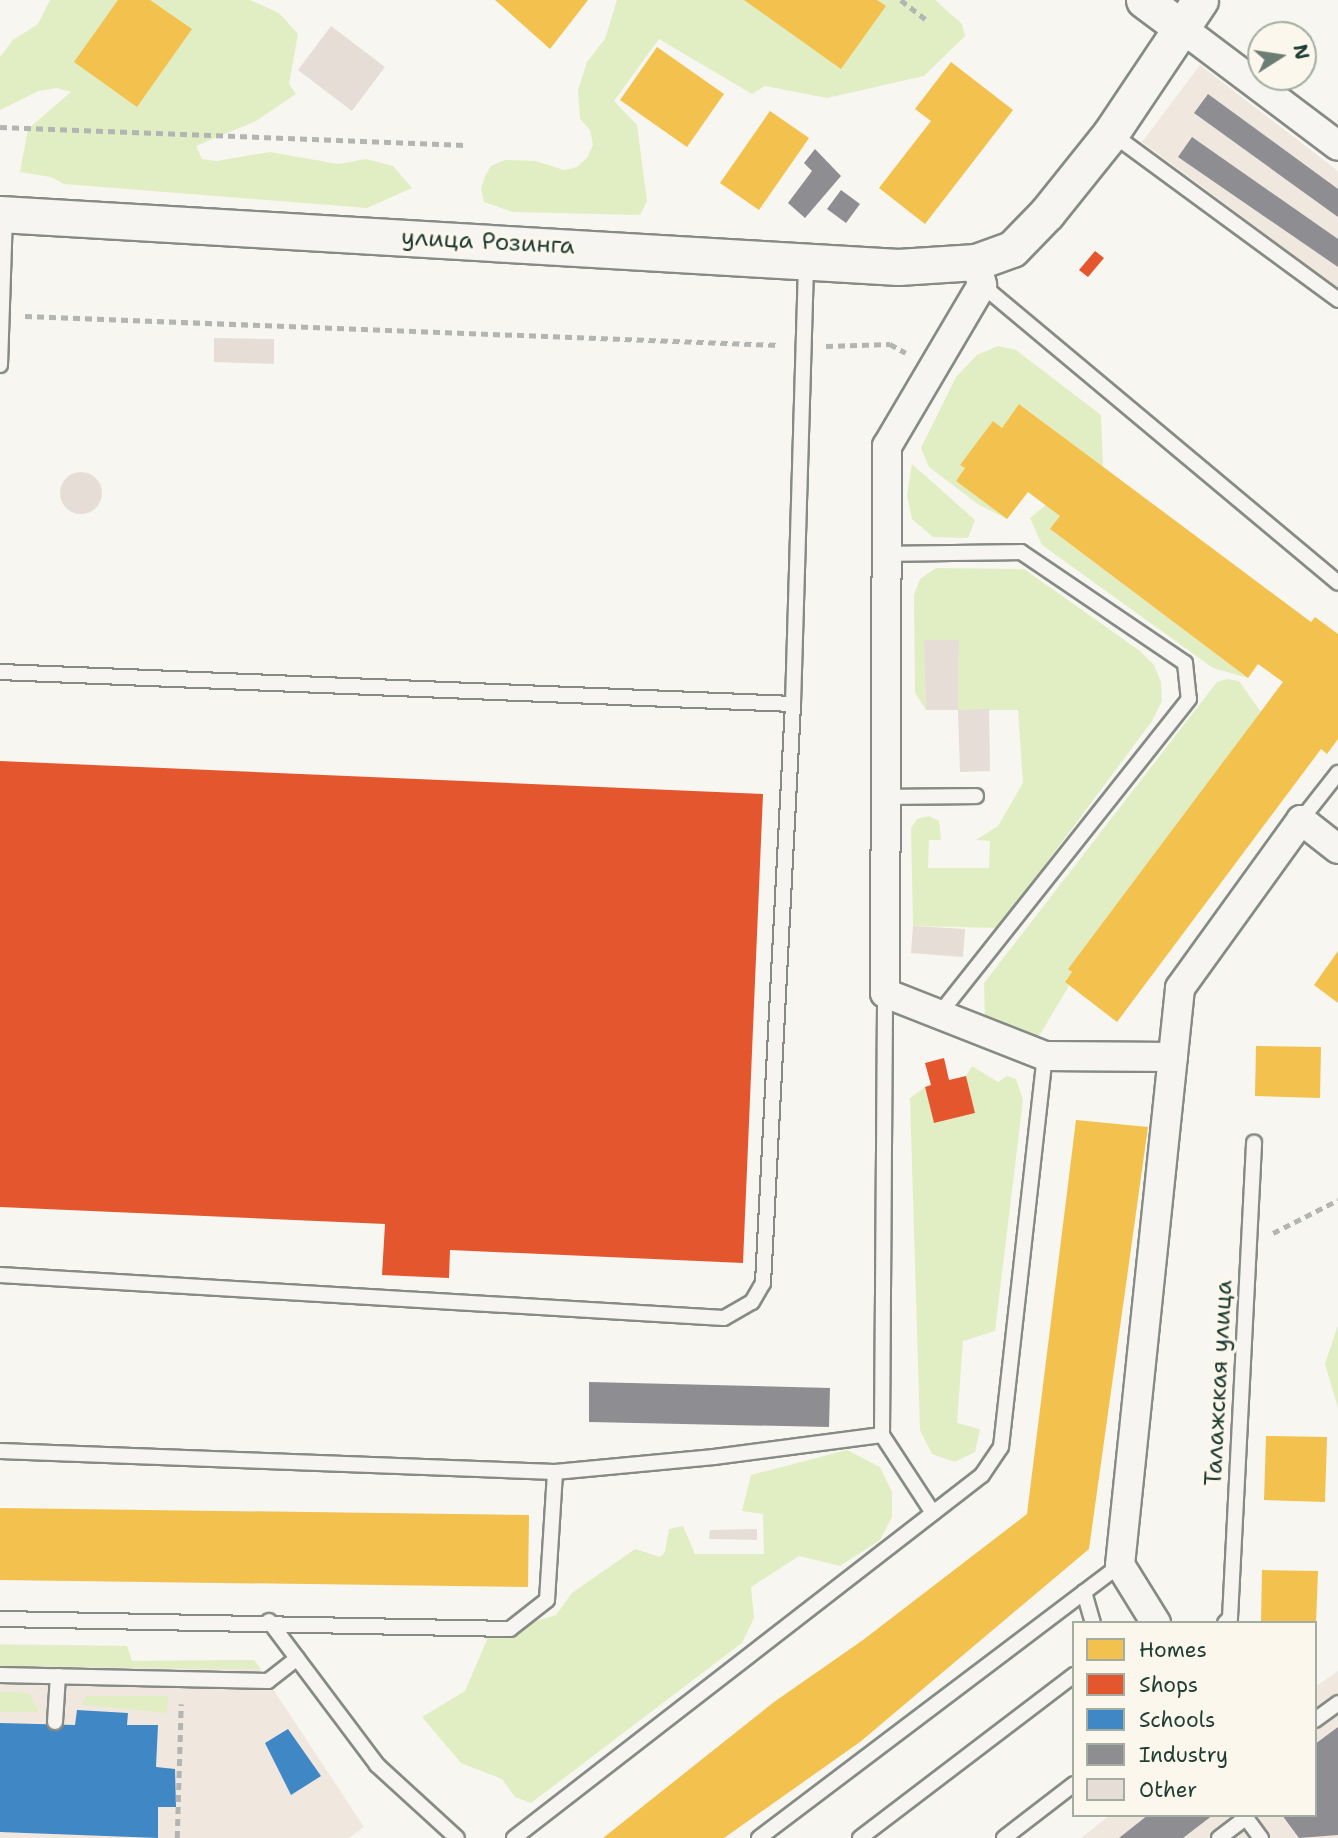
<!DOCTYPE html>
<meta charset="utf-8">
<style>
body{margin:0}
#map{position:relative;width:1338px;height:1838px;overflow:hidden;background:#f8f6f0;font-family:"Shantell Sans",sans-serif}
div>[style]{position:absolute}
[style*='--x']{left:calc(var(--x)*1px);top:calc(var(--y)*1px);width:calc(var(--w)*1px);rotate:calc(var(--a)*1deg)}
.built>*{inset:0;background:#f0e8df}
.green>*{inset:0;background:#e1eec3}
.homes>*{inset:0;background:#f2c14e}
.shops>*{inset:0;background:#e4572e}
.schools>*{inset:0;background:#3f88c5}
.industry>*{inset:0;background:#8d8d92}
.building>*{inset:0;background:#e6ddd6}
.round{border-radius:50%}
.path>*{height:4.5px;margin-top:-2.25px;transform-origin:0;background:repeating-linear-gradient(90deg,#b2b5b1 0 7px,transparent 0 12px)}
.roads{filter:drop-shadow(2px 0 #868b86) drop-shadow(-2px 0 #868b86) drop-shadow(0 2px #868b86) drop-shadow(0 -2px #868b86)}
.service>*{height:14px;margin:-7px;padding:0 7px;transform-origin:7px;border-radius:7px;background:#f6f5f1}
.minor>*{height:28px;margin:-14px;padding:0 14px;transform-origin:14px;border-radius:14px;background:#f6f5f1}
.tertiary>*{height:35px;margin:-17.5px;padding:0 17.5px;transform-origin:17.5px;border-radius:17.5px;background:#f6f5f1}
span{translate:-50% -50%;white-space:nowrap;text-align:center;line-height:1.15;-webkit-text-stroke:7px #fbf7ec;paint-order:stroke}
.street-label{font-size:24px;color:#1f3d34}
.legend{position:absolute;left:1072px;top:1621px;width:245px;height:196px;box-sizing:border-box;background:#fbf7ec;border:2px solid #a3ada2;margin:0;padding:9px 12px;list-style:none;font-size:21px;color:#1f3d34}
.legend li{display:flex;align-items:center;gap:14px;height:35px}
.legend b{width:35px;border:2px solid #a3ada2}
.north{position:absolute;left:1247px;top:21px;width:70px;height:70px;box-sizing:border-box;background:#fbf7ec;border:2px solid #a3ada2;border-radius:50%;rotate:78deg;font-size:19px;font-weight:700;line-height:28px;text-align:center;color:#1f3d34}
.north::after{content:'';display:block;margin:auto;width:24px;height:32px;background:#6b7e76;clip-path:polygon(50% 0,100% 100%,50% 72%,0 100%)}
</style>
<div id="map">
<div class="built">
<div style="clip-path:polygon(1200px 65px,1338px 171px,1338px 288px,1142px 142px)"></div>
<div style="clip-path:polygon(0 1644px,127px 1646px,132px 1661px,254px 1660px,364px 1827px,349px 1838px,0 1838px)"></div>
<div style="clip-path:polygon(1338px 1671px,1338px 1838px,1081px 1838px,1110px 1815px,1315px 1815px,1315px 1687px)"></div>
</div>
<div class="green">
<div style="clip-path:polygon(50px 0,250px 0,279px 13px,298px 34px,289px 84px,296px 94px,256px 121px,196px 146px,202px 159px,216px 161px,270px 152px,338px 164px,366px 159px,393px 166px,412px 188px,367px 208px,64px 184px,51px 177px,20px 172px,28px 129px,71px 92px,57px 88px,39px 91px,0 110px,0 57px,13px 40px,38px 24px)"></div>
<div style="clip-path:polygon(617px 0,935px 0,962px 24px,965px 36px,924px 76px,827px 98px,765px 86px,752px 94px,659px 39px,614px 101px,637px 125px,647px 201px,640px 215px,513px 212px,484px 202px,481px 189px,485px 176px,491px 166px,505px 160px,535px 161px,564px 170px,577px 167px,587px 158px,593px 145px,590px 130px,580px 119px,578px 90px,587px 62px,605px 39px)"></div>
<div style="clip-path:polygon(998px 346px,1016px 350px,1101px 415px,1103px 467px,1020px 404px,1002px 428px,994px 422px,961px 465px,965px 468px,956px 481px,1007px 519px,979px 505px,929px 467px,921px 448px,956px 377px,977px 355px)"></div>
<div style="clip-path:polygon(912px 464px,975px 520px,968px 538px,933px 537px,912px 519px,907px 495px)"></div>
<div style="clip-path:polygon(1046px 505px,1060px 516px,1051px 530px,1248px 678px,1213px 668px,1042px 545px,1030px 518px)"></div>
<div style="clip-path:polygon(936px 568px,1024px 569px,1140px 651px,1154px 665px,1161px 682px,1162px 701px,1152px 721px,998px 928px,913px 926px,911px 828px,917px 819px,929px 816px,939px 821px,941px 840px,929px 840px,928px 868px,989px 868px,990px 841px,976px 840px,998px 826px,1023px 783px,1018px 710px,958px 710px,959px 640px,925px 640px,926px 710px,915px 693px,914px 595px,920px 579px)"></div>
<div style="clip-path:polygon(1227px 679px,1239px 681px,1261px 712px,1068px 969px,1072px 972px,1065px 982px,1069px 986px,1039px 1036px,985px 1020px,984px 983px,1217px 682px)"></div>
<div style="clip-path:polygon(972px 1066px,998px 1082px,1007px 1076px,1016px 1079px,1023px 1100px,995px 1331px,963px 1341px,957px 1423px,980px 1429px,975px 1452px,955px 1462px,932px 1454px,920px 1430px,910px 1098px,925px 1087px,934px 1123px,975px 1113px,966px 1076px)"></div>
<div style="clip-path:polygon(1338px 1325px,1338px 1408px,1325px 1364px)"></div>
<div style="clip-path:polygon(847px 1450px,880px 1467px,892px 1492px,892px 1517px,880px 1540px,840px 1566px,799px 1556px,751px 1587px,754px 1618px,742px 1643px,531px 1803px,515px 1797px,502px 1779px,461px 1763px,422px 1717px,465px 1691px,489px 1635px,556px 1615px,572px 1593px,635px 1549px,660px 1557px,665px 1552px,669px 1529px,683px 1526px,695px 1554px,764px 1554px,763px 1514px,742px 1511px,751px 1475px)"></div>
<div style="clip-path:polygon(0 1645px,127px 1646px,132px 1661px,254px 1660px,261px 1669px,0 1666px)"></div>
<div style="clip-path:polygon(0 1692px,29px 1693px,39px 1712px,0 1712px)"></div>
<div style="clip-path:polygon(86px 1696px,168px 1696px,167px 1713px,81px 1705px)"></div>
</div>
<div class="homes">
<div style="clip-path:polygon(118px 0,150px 0,192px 29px,137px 107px,74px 62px)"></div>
<div style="clip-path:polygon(495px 0,588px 0,550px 49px)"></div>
<div style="clip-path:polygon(744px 0,877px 0,886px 6px,841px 69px)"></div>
<div style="clip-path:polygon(657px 47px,724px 94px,687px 147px,620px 100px)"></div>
<div style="clip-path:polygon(951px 62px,1013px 110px,925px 224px,879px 188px,931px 121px,915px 109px)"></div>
<div style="clip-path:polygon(770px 111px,809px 138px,759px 210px,720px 183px)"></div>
<div style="clip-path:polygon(1019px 404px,1311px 622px,1315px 617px,1338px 634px,1338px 739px,1327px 754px,1321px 749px,1117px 1022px,1065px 982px,1072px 972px,1068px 969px,1283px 682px,1258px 664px,1248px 678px,1050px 529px,1060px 516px,1028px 492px,1007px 519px,956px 481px,965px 468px,960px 465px,993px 421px,1002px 428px)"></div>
<div style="clip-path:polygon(1338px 951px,1338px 1003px,1314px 985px)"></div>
<div style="clip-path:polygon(1256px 1046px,1321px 1047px,1320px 1098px,1255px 1096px)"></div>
<div style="clip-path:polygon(1076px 1120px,1148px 1127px,1089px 1549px,860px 1742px,724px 1838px,603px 1838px,774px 1702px,863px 1640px,1027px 1514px)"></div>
<div style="clip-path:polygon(1266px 1436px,1327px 1437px,1325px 1502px,1264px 1500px)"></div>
<div style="clip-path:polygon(0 1508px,529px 1515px,528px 1587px,0 1580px)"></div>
<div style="clip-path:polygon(1262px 1570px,1318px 1571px,1316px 1623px,1261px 1623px)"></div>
</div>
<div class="shops">
<div style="clip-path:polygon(1095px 251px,1104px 258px,1088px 277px,1079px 270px)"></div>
<div style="clip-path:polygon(0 761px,763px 794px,743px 1263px,450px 1250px,449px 1278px,382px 1275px,385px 1224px,0 1207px)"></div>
<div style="clip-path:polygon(944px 1058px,949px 1080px,966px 1076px,975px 1113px,934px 1123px,925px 1087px,931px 1085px,925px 1063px)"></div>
</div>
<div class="schools">
<div style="clip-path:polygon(77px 1710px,128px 1713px,127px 1725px,158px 1725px,156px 1767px,175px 1769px,176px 1807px,158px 1807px,158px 1838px,0 1832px,0 1723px,75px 1725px)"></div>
<div style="clip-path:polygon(288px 1729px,321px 1776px,291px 1795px,265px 1743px)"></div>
</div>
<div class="industry">
<div style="clip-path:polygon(1208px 94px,1338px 189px,1338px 217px,1194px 113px)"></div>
<div style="clip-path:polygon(1192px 137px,1338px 239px,1338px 267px,1178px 157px)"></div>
<div style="clip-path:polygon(815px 149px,841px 176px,805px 218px,788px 203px,812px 171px,804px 163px)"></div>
<div style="clip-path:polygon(841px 190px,860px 204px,846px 223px,827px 209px)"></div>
<div style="clip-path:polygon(589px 1382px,830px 1388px,829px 1427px,589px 1422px)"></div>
<div style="clip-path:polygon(1338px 1727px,1338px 1835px,1299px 1838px,1282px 1815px,1315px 1815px,1315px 1744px)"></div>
<div style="clip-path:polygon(1148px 1815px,1213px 1815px,1183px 1838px,1119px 1838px)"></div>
</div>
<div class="building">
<div style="clip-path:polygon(331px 26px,385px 67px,352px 111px,298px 70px)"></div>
<div style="clip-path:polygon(214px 338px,274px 339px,274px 364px,214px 362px)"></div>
<div class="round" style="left:60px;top:472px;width:42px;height:42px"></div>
<div style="clip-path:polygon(924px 640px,959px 640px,958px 710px,926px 710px)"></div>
<div style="clip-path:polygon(989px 709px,990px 771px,960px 772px,958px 710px)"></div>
<div style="clip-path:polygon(913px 926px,965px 929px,963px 957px,911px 953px)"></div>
<div style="clip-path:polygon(757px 1529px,757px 1540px,709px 1539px,710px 1530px)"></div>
</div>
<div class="path">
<div style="--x:901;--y:0;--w:31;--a:38"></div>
<div style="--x:0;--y:127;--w:466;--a:2.2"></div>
<div style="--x:25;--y:316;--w:755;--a:2.2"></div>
<div style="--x:826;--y:346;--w:64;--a:-1.8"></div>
<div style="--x:890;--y:344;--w:18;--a:29"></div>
<div style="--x:1273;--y:1233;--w:73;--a:-26.9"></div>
<div style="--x:177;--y:1838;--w:134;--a:-88.3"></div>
</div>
<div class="roads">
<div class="service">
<div style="--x:1111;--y:133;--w:282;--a:36.3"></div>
<div style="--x:982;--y:285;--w:464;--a:39.9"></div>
<div style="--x:0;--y:365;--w:151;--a:-88.1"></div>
<div style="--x:885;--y:554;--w:136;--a:-0.8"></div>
<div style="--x:1021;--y:552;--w:198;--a:34.1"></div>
<div style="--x:1185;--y:663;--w:36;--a:84"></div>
<div style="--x:1189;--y:699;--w:401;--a:128.4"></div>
<div style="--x:0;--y:672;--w:794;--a:2.31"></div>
<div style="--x:793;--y:704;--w:443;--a:-88.3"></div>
<div style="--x:885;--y:797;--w:91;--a:-0.6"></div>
<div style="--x:1301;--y:820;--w:60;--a:-51.8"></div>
<div style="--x:0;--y:1275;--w:725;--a:3.4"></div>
<div style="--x:724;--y:1318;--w:32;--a:-30"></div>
<div style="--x:752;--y:1302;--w:22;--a:-60"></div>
<div style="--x:763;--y:1283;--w:580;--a:-87.03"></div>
<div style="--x:882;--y:1435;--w:442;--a:-89.6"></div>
<div style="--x:0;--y:1451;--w:555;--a:2.17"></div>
<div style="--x:555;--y:1472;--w:160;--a:-5.4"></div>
<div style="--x:714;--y:1457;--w:169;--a:-7.5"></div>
<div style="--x:882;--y:1435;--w:93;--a:56.8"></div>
<div style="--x:1084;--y:1592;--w:32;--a:74"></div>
<div style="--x:0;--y:1619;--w:510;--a:1.12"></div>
<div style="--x:510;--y:1629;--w:47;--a:-38.1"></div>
<div style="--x:547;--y:1600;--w:128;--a:-86.4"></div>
<div style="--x:269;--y:1621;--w:180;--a:53.1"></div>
<div style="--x:377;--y:1765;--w:108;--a:42.4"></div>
<div style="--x:1225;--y:1623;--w:7;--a:-45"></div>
<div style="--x:1230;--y:1618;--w:476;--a:-87.1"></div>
<div style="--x:0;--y:1675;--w:268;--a:1.3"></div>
<div style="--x:268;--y:1681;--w:37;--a:-38"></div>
<div style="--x:1315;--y:1720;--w:29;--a:-36"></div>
<div style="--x:55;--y:1722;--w:46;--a:-86.3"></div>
<div style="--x:1244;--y:1815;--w:29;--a:54"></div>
<div style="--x:514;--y:1838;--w:592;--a:-37.8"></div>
<div style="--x:982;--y:1475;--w:34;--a:-56"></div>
<div style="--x:1001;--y:1447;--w:393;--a:-83.6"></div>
<div style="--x:759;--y:1838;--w:453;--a:-37.1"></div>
<div style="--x:860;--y:1838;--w:269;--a:-37.3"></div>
<div style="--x:1004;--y:1838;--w:88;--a:-37.6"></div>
<div style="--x:1219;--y:1838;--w:31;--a:-37"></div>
</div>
<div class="minor">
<div style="--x:1179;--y:26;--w:199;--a:37"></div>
<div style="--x:976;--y:262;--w:24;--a:75"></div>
<div style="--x:982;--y:285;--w:187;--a:120.5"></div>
<div style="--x:887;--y:446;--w:547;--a:90.21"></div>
<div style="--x:885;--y:993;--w:172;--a:21.5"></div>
<div style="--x:1045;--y:1056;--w:128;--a:0.4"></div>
<div style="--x:1156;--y:1623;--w:68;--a:-121.8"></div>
<div style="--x:1120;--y:1565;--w:580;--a:-84.06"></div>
<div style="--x:1180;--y:988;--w:207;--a:-54.2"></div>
<div style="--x:1301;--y:820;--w:47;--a:38.1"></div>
</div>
<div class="tertiary">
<div style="--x:1144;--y:0;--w:44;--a:36.6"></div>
<div style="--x:0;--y:214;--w:900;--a:3.38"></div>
<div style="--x:898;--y:267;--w:78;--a:-3.7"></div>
<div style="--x:976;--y:262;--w:38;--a:-20"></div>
<div style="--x:1012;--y:249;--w:50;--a:-45.8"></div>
<div style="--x:1047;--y:213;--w:102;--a:-51.3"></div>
<div style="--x:1111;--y:133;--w:160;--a:-56.2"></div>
</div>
</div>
<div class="street-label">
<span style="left:488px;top:242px;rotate:3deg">улица Розинга</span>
<span style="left:1219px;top:1383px;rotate:-87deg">Талажская улица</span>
</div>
<ul class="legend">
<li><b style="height:19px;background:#f2c14e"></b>Homes</li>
<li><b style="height:19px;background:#e4572e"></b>Shops</li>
<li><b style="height:19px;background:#3f88c5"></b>Schools</li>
<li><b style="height:19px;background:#8d8d92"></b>Industry</li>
<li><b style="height:19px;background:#e6ddd6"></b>Other</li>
</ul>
<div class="north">N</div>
</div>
